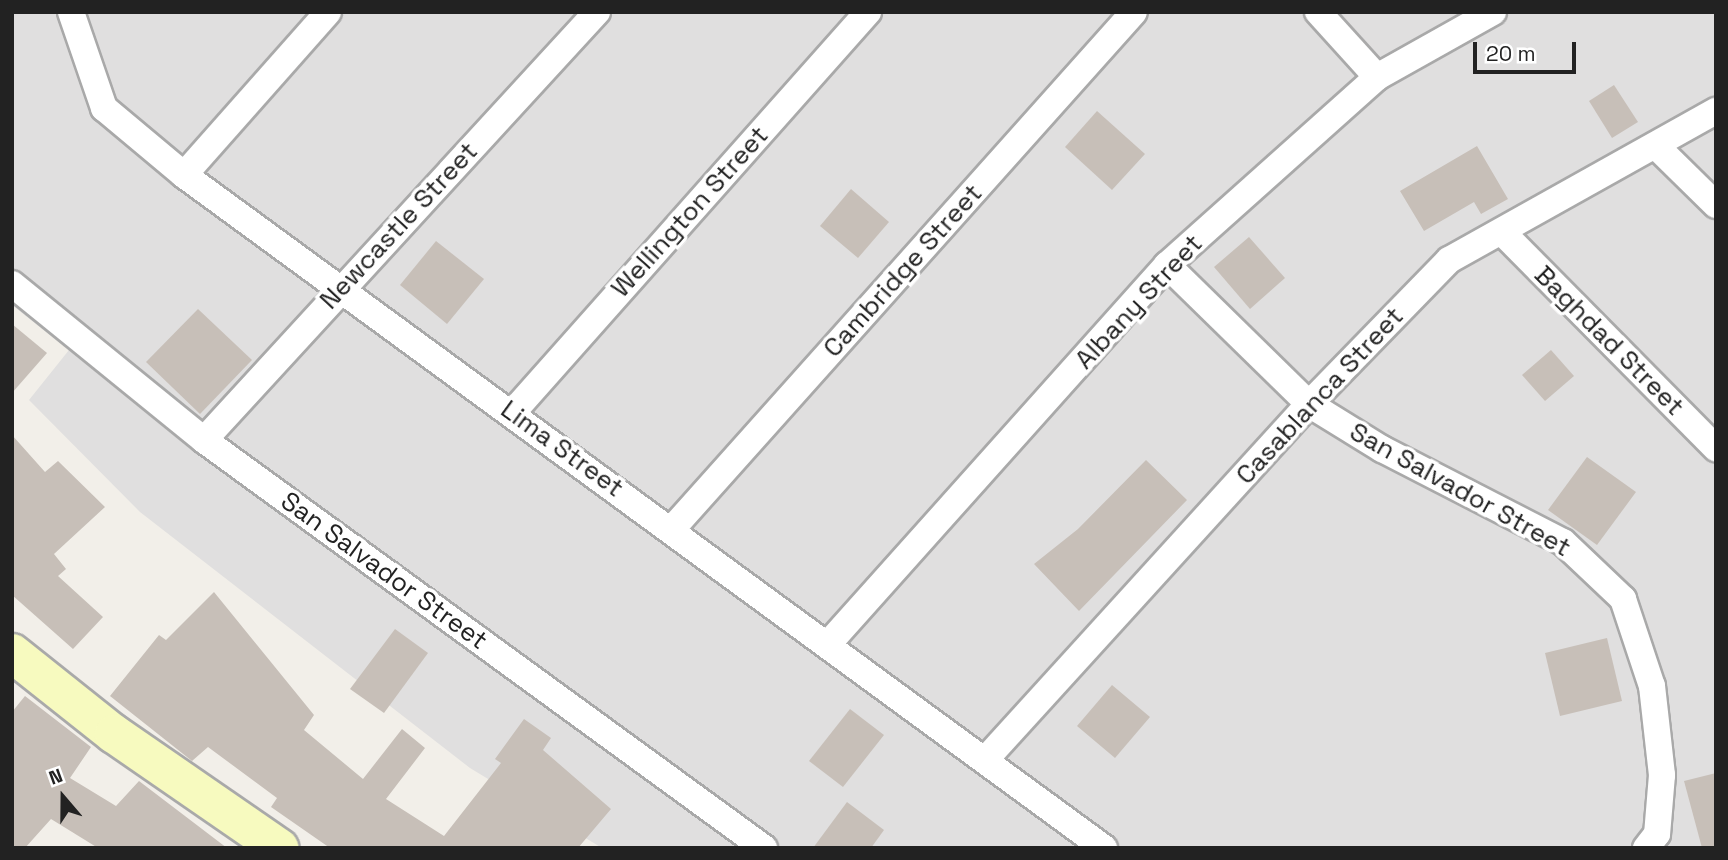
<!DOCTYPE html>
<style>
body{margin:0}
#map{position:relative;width:1728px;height:860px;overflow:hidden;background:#f2efe9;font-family:"Space Grotesk",sans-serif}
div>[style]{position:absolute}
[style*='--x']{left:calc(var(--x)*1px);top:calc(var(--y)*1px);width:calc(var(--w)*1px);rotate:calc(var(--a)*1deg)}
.residential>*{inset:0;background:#e0dfdf}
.building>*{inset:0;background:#c7bfb8}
.roads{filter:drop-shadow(2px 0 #a9a9a9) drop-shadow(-2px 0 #a9a9a9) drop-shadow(0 2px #a9a9a9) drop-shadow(0 -2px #a9a9a9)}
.minor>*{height:26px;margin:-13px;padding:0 13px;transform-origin:13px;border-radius:13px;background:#fff}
.secondary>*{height:38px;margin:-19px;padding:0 19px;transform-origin:19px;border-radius:19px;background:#f7fabf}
span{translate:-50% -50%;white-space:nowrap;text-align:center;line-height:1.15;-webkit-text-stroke:7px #fff;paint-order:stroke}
.street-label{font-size:26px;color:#222}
.frame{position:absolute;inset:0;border:14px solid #222;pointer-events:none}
.north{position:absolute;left:28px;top:762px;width:70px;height:70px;-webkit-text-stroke:5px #fff;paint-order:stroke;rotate:340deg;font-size:19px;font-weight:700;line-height:28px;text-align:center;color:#222}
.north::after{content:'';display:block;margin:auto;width:24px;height:32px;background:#222;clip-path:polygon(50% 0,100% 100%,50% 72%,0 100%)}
.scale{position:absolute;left:1473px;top:42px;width:103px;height:32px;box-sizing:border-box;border:4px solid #222;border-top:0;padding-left:9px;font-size:21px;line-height:24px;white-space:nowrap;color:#222;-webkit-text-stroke:5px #fff;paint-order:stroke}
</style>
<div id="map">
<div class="residential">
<div style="clip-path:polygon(12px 12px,1716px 12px,1716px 848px,602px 848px,470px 768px,140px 512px,29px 400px,69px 350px,12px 305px)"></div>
</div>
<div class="building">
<div style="clip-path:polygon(1614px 85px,1638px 122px,1612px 138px,1589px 101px)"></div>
<div style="clip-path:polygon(1097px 111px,1145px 154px,1112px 190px,1065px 147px)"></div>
<div style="clip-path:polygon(1477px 146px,1508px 199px,1481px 214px,1474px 202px,1424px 231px,1400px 191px)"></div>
<div style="clip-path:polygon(851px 189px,889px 222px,858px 258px,820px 226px)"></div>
<div style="clip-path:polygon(1249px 237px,1285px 278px,1250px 309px,1214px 267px)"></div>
<div style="clip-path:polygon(436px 241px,484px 279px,447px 324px,400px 285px)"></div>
<div style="clip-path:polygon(198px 309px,252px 360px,200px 414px,146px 362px)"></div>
<div style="clip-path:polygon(12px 324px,47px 353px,12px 393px)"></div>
<div style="clip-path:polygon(1551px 350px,1574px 376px,1545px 401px,1522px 375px)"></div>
<div style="clip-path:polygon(12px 435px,45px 472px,58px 461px,105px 507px,54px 554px,66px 569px,58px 576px,103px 617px,73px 649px,12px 595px)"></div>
<div style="clip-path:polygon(1587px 457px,1636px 492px,1597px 545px,1548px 510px)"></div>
<div style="clip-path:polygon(1146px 460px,1187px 500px,1079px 611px,1034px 564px,1078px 529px)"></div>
<div style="clip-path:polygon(214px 592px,314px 715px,304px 730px,363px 779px,402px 729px,425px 748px,386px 799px,444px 836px,501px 763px,495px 759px,524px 719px,551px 738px,543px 750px,611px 809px,578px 848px,330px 848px,271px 807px,277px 798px,208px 747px,192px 761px,110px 696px,159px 635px,166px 640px)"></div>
<div style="clip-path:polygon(395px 629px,428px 653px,384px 713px,350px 689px)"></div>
<div style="clip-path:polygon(1607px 638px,1622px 701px,1560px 716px,1545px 653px)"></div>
<div style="clip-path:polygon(1112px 685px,1150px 717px,1115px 758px,1077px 726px)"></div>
<div style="clip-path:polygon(25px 696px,91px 747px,70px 778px,116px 806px,139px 781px,227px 848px,98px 848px,51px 819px,25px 848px,12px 848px,12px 712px)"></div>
<div style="clip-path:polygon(850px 709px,884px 735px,843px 787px,809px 761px)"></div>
<div style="clip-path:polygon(1716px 773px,1716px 848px,1702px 848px,1684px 781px)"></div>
<div style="clip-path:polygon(847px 802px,884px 830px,871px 848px,813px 848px)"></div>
</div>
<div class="roads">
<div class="minor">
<div style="--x:71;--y:12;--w:102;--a:71"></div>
<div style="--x:104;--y:108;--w:104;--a:39.9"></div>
<div style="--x:184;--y:175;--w:1140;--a:36.19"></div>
<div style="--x:1318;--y:12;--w:88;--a:47.8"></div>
<div style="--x:1656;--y:146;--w:84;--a:44.5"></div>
<div style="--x:184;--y:175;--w:217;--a:-48.5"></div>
<div style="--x:1503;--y:233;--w:303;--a:45.3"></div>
<div style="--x:1167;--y:265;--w:199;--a:44.4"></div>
<div style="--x:1309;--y:404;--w:86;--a:31.7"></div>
<div style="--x:1382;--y:449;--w:203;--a:27.2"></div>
<div style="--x:1563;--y:542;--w:83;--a:43.5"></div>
<div style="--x:1623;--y:599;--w:92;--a:71.6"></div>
<div style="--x:1652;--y:686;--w:90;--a:83.6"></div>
<div style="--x:1662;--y:775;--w:59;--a:94.8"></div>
<div style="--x:1657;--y:834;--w:18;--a:128"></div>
<div style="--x:12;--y:284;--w:247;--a:39.1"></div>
<div style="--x:204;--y:440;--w:693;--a:36.08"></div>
<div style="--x:513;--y:412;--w:535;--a:-48.41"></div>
<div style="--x:204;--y:440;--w:581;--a:-47.44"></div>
<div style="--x:672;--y:529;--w:693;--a:-48.22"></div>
<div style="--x:829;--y:643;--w:507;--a:-48.2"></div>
<div style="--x:1167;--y:265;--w:282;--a:-41.8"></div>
<div style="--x:1377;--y:77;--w:133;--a:-29.3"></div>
<div style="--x:986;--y:759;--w:480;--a:-47.7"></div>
<div style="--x:1309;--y:404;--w:201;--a:-45.8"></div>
<div style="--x:1449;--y:260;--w:306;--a:-29.2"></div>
</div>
<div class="secondary">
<div style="--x:12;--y:653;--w:130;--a:38.5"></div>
<div style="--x:114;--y:734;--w:201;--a:34.6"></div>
</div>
</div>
<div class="street-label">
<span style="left:690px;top:212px;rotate:-48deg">Wellington Street</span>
<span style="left:399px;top:226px;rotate:-47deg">Newcastle Street</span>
<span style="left:903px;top:271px;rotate:-48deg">Cambridge Street</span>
<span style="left:1139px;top:302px;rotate:-47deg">Albany Street</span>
<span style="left:1609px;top:341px;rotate:45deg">Baghdad Street</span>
<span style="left:1320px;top:396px;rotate:-47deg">Casablanca Street</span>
<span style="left:562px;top:449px;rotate:36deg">Lima Street</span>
<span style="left:1460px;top:490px;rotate:29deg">San Salvador Street</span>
<span style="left:384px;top:571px;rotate:36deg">San Salvador Street</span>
</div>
<div class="frame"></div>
<div class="north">N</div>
<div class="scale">20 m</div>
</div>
